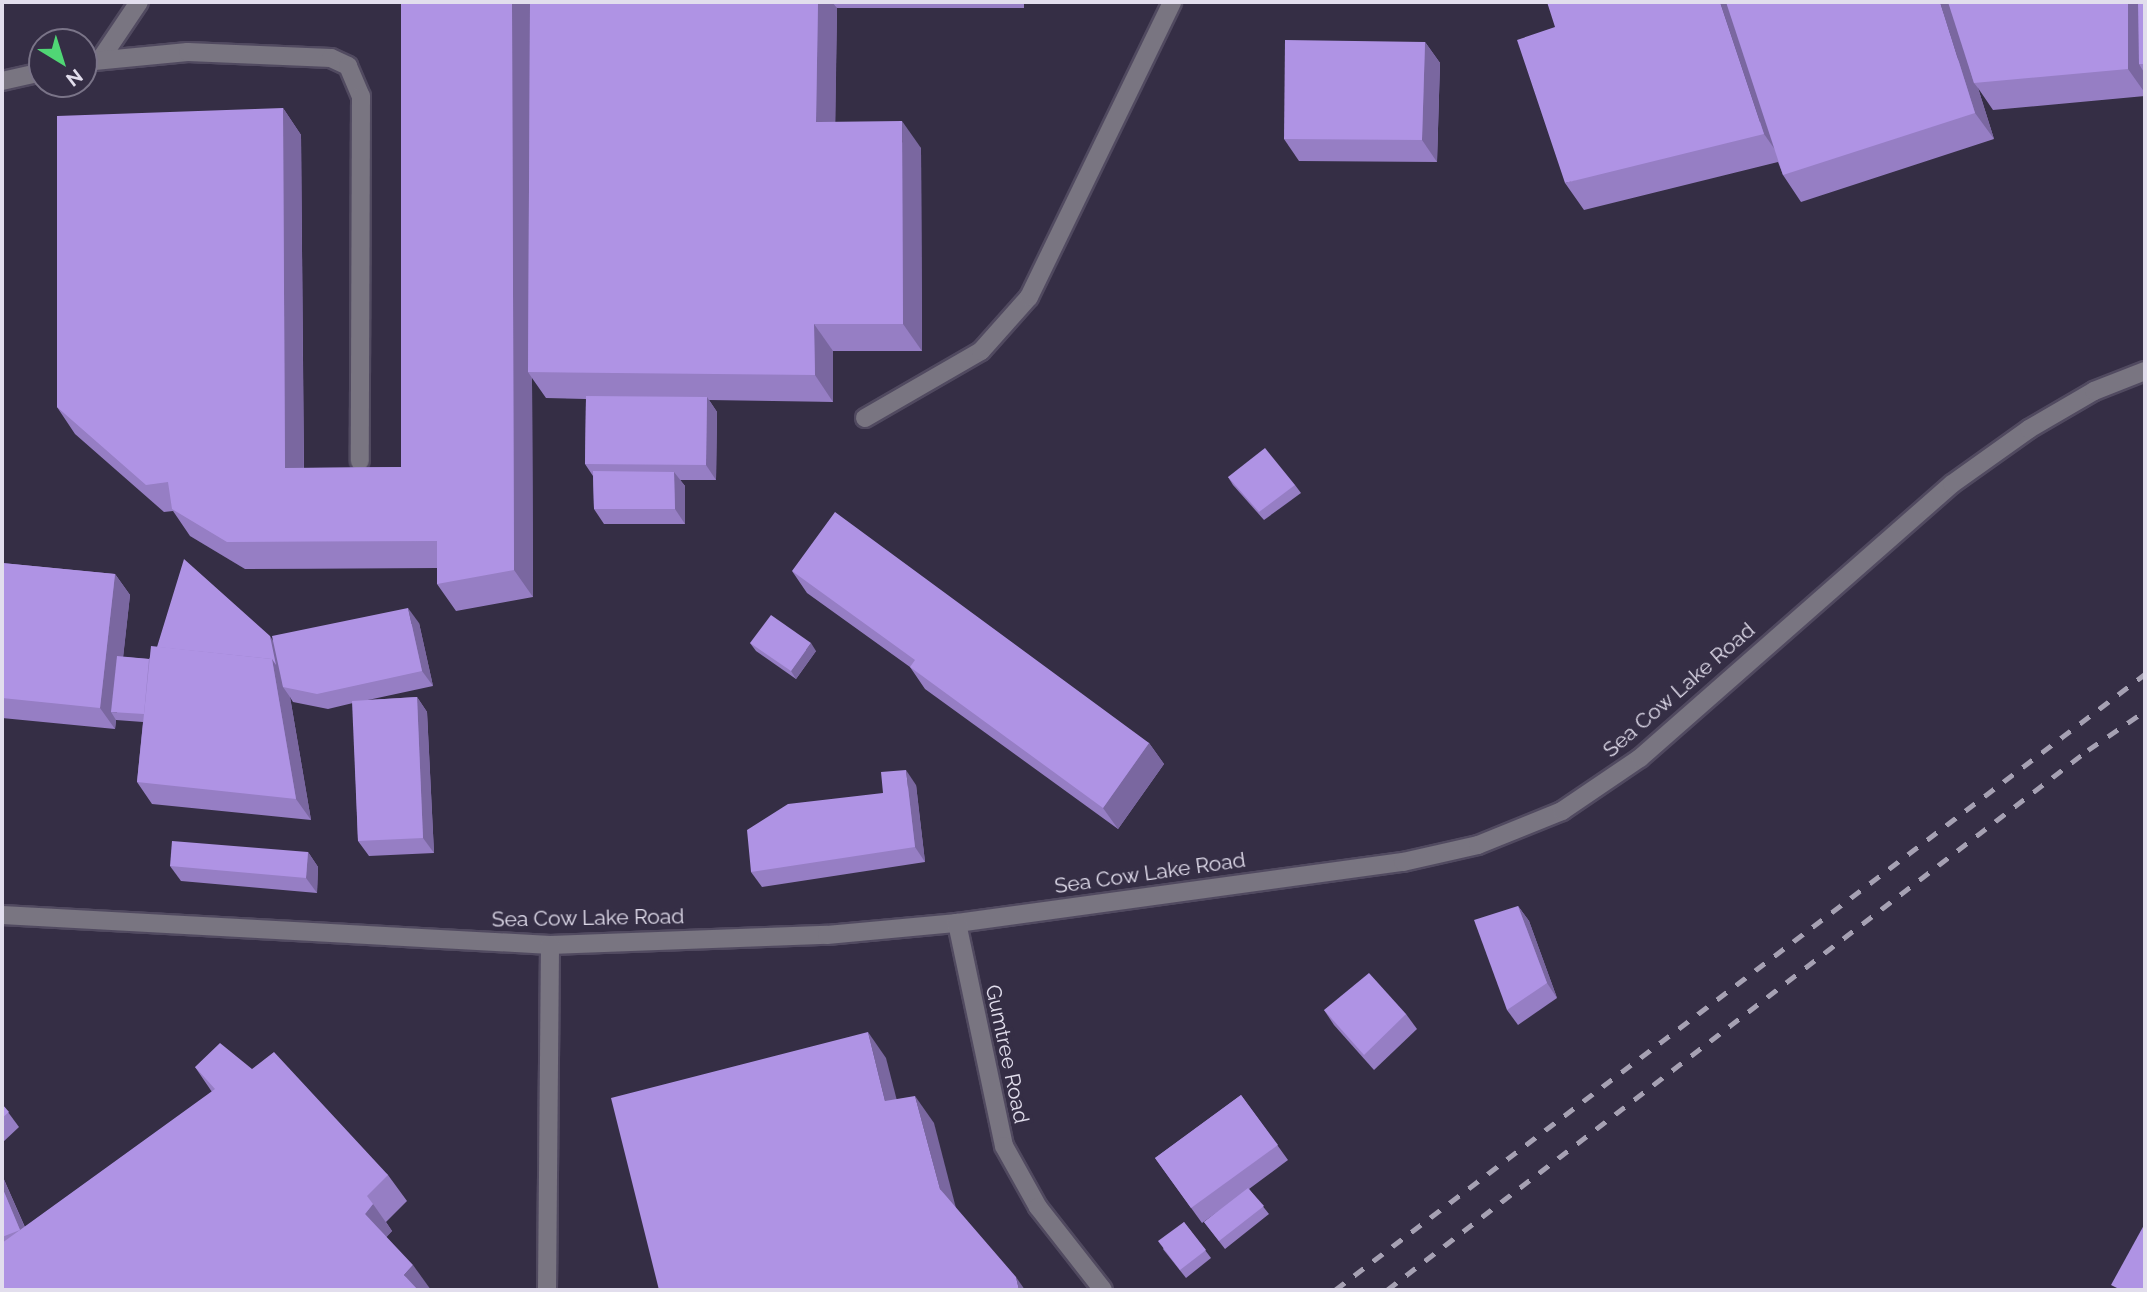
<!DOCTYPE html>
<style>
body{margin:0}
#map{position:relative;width:2147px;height:1292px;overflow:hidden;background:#352e45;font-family:Raleway,sans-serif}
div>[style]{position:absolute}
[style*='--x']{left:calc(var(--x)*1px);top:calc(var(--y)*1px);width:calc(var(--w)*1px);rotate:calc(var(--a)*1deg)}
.roads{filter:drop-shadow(2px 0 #514a60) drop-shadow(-2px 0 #514a60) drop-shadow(0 2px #514a60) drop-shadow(0 -2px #514a60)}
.minor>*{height:18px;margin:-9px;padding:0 9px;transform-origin:9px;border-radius:9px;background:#797581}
.rail>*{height:5px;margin-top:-2.5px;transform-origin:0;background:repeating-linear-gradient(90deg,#a6a1b3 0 12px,transparent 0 24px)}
.wall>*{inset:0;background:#967ec4}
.shaded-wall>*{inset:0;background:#7a67a0}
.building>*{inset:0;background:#af93e4}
span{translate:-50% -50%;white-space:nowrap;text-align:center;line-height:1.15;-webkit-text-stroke:7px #352e45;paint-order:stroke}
.street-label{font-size:21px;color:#e2deed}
.frame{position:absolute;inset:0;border:4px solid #e2deed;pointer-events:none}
.north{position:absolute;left:28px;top:28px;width:70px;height:70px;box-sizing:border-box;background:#352e45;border:2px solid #7a7488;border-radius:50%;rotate:142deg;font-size:19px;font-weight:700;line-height:28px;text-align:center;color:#e2deed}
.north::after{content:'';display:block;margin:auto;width:24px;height:32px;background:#50d675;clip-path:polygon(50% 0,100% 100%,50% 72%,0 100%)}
</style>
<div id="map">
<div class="roads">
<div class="minor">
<div style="--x:102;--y:57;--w:66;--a:-56.1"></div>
<div style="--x:84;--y:62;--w:104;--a:-5.5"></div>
<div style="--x:188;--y:52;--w:143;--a:2.4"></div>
<div style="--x:331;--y:58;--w:19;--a:25"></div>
<div style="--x:348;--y:66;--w:33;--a:67"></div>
<div style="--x:361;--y:96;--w:365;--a:90.2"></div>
<div style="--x:2;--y:81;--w:41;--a:-12.7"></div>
<div style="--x:865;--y:418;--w:134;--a:-30"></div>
<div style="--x:981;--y:351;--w:72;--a:-48.4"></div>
<div style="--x:1029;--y:297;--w:328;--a:-64.1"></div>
<div style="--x:2;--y:915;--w:549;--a:3.13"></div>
<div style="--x:550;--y:945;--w:277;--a:-2.1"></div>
<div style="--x:827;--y:935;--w:131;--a:-5.3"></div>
<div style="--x:957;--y:923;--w:450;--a:-7.8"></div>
<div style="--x:1403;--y:862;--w:77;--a:-12.8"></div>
<div style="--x:1478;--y:845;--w:91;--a:-22"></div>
<div style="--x:1562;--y:811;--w:94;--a:-34.2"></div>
<div style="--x:1640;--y:758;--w:415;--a:-41.3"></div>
<div style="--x:1952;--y:484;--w:95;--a:-35.5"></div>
<div style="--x:2029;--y:429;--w:75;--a:-30.3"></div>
<div style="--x:2094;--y:391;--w:55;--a:-21.4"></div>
<div style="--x:957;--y:923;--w:228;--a:78.1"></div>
<div style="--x:1004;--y:1146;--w:70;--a:60.9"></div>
<div style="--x:1038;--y:1207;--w:105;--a:51.9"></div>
<div style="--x:547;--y:1290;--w:345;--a:-89.5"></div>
</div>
</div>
<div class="rail">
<div style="--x:1335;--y:1290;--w:1018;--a:-37.25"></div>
<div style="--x:1387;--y:1290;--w:885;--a:-37.61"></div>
<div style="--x:2088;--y:750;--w:69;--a:-34.4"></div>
</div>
<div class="wall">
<div style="clip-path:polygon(401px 2px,1024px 2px,1024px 8px,837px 8px,835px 122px,921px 148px,922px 351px,833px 351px,833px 402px,709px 400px,717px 412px,716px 480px,680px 480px,685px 486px,685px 524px,604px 524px,594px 509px,593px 476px,585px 464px,586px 399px,546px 398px,532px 378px,533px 597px,456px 611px,437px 584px,437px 568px,245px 569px,190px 536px,173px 511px,164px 512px,75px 434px,57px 407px,283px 108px,301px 135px,304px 468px,401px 467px)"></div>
<div style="clip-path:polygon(2145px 2px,2145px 96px,1993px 110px,1978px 88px,1994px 139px,1801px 202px,1783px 175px,1778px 162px,1584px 210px,1565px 183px)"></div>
<div style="clip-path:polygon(1425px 42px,1440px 63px,1437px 162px,1299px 161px,1284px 139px)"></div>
<div style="clip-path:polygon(1228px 477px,1295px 485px,1301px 493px,1264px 520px,1233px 485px)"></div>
<div style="clip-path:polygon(2px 563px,115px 574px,130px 595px,123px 657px,149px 659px,157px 647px,274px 641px,419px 623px,433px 686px,368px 700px,417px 697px,427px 712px,434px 853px,369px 856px,358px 841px,353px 703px,328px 709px,293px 702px,290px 697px,311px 820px,152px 804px,137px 782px,143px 722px,116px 720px,115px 729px,2px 718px)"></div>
<div style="clip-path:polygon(792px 571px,1149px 743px,1164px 764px,1118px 829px,925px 689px,910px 667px,807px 593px)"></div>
<div style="clip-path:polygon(750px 643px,816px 651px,796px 679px,756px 651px)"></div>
<div style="clip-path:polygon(916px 785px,925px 862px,762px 887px,751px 872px,883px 793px)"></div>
<div style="clip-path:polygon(308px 852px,318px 867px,317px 893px,181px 881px,170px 866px)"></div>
<div style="clip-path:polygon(1518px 906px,1529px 921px,1557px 998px,1518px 1025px,1507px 1010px)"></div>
<div style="clip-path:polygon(1324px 1010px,1406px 1014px,1417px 1029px,1374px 1070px,1334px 1025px)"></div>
<div style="clip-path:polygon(195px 1067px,252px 1069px,388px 1175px,407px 1201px,386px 1222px,392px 1231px,386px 1237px,2px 1290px,2px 1175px,25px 1227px,212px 1092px)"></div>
<div style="clip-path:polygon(1241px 1095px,1288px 1160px,1249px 1189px,1269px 1214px,1225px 1249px,1204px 1222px,1223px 1208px,1202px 1223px,1155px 1158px)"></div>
<div style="clip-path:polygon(2px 1104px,19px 1127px,2px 1143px)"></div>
<div style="clip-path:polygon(1184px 1222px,1211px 1258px,1186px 1278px,1163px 1249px)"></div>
</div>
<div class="shaded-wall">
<div style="clip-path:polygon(512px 2px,530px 2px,528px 372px,532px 378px,533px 597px,514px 570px)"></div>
<div style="clip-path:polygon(818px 2px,832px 2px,837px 8px,835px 149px,816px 122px)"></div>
<div style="clip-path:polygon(1720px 2px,1730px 2px,1783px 161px,1764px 134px)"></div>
<div style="clip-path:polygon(1940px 2px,1950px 2px,1974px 83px,1978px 88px,1994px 139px,1975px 113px)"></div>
<div style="clip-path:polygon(2128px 2px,2145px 2px,2139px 64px,2145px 74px,2145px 93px,2128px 69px)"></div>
<div style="clip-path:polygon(1425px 42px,1440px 63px,1437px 162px,1422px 140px)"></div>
<div style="clip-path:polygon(283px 108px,301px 135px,304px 495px,285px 468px)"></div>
<div style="clip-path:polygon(902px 121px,921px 148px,922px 351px,903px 324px)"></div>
<div style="clip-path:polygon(814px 324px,833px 351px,833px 402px,815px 375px)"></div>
<div style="clip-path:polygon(707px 397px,717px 412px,716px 480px,706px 465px)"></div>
<div style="clip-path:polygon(674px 472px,685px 486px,685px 524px,675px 509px)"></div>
<div style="clip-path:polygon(115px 574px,130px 595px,117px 713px,111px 712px,116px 720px,115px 729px,100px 708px)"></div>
<div style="clip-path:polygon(408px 608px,419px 623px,433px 686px,422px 671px)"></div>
<div style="clip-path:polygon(270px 636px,280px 651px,283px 687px,290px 697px,311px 820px,296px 799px,272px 659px)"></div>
<div style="clip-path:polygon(811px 643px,816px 651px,796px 679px,791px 671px)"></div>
<div style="clip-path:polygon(417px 697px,427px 712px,434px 853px,423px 838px)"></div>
<div style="clip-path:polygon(1149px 743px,1164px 764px,1118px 829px,1103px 808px)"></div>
<div style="clip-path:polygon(906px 770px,916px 785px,925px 862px,915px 847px)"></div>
<div style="clip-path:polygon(308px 852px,318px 867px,317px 893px,306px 878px)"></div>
<div style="clip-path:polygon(1518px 906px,1529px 921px,1557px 998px,1547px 983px)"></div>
<div style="clip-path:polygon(868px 1032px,886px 1058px,904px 1128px,885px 1101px)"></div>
<div style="clip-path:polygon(915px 1096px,934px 1123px,958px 1216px,940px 1189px)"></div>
<div style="clip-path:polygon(2px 1175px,35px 1251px,20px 1230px,2px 1187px)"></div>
<div style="clip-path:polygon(373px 1204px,392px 1231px,383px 1241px,365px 1214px)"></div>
<div style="clip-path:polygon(413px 1265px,431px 1290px,415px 1290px,404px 1275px)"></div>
<div style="clip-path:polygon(1016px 1277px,1025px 1290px,1019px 1290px)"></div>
</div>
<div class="building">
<div style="clip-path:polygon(401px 2px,512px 2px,514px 570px,437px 584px,437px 541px,227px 542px,172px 509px,168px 482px,146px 485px,57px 407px,57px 116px,283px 108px,285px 468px,401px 467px)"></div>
<div style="clip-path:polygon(530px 2px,818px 2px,816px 122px,902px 121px,903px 324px,814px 324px,815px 375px,528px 372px)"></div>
<div style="clip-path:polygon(1547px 2px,1720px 2px,1764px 134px,1565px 183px,1517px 40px,1555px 27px)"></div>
<div style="clip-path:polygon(1726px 2px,1940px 2px,1975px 113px,1783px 175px)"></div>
<div style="clip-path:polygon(1948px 2px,2128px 2px,2128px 69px,1974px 83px)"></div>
<div style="clip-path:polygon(2138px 2px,2145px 2px,2145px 64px,2139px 64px)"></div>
<div style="clip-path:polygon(1285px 40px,1425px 42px,1422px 140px,1284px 139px)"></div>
<div style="clip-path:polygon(586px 396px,707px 397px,706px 465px,585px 464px)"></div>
<div style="clip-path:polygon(1265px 448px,1295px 485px,1259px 512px,1228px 477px)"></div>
<div style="clip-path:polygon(593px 471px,674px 472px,675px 509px,594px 509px)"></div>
<div style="clip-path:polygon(835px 512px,1149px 743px,1103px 808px,910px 667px,915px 660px,792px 571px)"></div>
<div style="clip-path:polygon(184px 559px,270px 636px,276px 665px,272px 659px,157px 647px)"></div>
<div style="clip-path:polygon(2px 563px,115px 574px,100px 708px,2px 698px)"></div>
<div style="clip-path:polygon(408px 608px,422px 671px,317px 694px,283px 687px,272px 636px)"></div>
<div style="clip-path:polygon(771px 615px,811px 643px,791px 671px,750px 643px)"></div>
<div style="clip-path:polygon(151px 646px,272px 659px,296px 799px,137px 782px)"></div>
<div style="clip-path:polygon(117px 656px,149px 659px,144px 714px,111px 712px)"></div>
<div style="clip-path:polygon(417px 697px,423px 838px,358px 841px,352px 701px)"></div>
<div style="clip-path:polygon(906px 770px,915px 847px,751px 872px,747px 830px,788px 804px,883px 793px,881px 772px)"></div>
<div style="clip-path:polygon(172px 841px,308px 852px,306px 878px,170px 866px)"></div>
<div style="clip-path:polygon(1518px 906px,1547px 983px,1507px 1010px,1474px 920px)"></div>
<div style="clip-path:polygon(1369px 973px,1406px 1014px,1364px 1055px,1324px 1010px)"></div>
<div style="clip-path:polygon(868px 1032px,885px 1101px,915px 1096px,940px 1189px,1016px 1277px,1019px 1290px,659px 1290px,611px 1098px)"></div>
<div style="clip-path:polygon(220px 1043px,252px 1069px,274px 1052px,388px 1175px,367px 1196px,373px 1204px,365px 1214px,413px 1265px,404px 1275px,418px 1290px,2px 1290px,2px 1243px,215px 1089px,195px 1067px)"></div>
<div style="clip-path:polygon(1241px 1095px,1278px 1145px,1191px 1208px,1155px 1158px)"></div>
<div style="clip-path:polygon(2px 1104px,9px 1112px,2px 1118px)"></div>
<div style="clip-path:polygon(2px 1187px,20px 1230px,2px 1237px)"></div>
<div style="clip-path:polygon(1248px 1188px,1264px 1206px,1219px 1241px,1204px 1222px)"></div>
<div style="clip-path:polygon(1184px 1222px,1206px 1250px,1180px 1270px,1158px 1241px)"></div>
<div style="clip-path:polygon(2144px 1225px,2145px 1226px,2145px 1290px,2121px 1290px,2111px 1285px)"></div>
</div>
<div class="street-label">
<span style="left:1679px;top:690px;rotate:-41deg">Sea Cow Lake Road</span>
<span style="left:1150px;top:873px;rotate:-8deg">Sea Cow Lake Road</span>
<span style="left:588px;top:918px;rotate:-1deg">Sea Cow Lake Road</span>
<span style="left:1007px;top:1054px;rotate:78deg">Gumtree Road</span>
</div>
<div class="frame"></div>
<div class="north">N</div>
</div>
